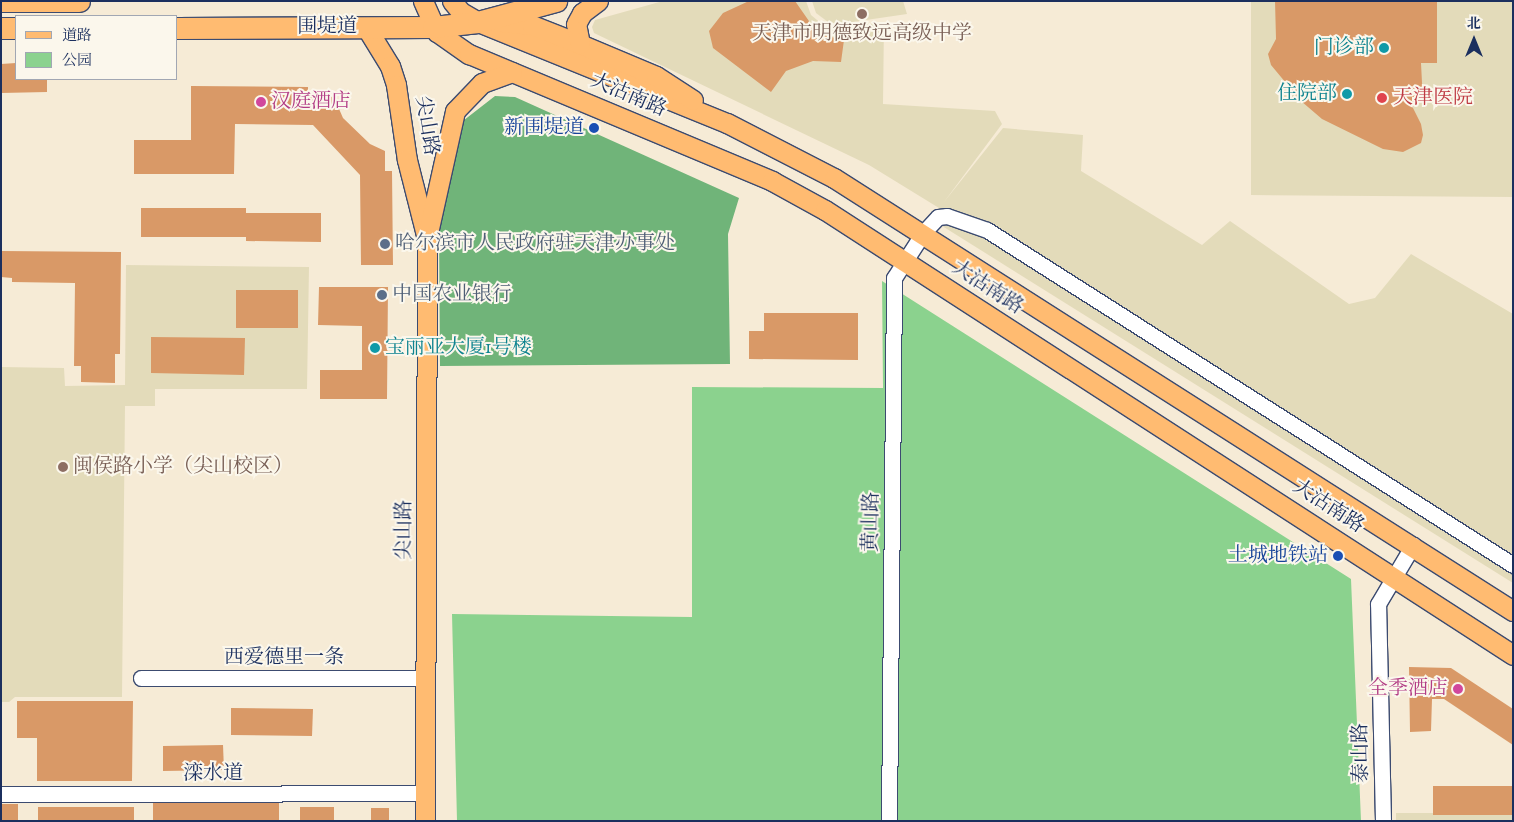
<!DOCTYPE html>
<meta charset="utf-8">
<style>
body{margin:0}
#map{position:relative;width:1514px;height:822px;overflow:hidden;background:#f6ebd6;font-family:"Sorts Mill Goudy","Noto Serif SC",serif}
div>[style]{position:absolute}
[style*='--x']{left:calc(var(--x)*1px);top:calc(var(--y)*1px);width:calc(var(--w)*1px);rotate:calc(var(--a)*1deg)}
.built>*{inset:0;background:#e3dbba}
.green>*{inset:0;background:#8bd28e}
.forest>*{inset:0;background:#70b479}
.building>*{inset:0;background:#d99967}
.roads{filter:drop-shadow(1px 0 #3c4b70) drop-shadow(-1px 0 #3c4b70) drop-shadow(0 1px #3c4b70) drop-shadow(0 -1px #3c4b70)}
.minor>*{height:15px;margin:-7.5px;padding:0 7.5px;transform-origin:7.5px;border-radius:7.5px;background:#fff}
.major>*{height:19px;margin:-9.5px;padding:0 9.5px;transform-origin:9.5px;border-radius:9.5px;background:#ffbb71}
.highway>*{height:21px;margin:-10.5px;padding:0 10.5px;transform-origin:10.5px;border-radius:10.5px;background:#ffbb71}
.dots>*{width:14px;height:14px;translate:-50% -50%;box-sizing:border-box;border:2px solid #fbf7ec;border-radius:50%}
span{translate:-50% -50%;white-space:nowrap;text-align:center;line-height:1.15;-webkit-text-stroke:4px #fbf7ec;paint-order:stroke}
.street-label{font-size:20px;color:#1b2f5e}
.education-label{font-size:20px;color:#785e54}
.left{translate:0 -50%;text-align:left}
.culture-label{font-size:20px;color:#0d838f}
.right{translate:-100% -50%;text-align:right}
.health-label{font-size:20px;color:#be3a42}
.hotel-label{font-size:20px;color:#b23c85}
.transit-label{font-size:20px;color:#164399}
.service-label{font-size:20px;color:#4e5e75}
.frame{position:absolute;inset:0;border:2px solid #1b2f5e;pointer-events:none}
.legend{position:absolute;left:15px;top:15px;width:162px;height:65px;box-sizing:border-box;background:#fbf7ec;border:1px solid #a1a7b3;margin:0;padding:6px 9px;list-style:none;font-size:15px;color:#1b2f5e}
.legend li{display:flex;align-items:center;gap:10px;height:25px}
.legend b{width:25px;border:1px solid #a1a7b3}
.north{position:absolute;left:1449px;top:15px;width:50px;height:50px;-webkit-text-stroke:4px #fbf7ec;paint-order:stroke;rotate:0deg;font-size:14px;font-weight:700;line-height:20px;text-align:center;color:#1b2f5e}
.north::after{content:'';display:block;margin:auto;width:18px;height:22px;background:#1b2f5e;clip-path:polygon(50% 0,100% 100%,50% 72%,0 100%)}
</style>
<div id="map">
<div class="built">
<div style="clip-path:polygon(663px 1px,806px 1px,811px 15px,829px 30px,884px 22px,883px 104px,995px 111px,1002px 124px,944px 202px,1003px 128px,1083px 135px,1081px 171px,1202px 245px,1230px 221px,1349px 304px,1375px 298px,1411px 254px,1513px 314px,1513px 583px,931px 219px,939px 208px,869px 165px,594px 33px,592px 27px,595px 20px)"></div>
<div style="clip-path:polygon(812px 1px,903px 1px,907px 14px,832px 25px,816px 13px)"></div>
<div style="clip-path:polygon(1251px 1px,1513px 1px,1513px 197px,1251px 195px)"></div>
<div style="clip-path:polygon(126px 265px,309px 267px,307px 389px,155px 389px,155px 406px,125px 406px,122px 697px,15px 697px,9px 702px,1px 702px,1px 367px,64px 368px,65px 386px,125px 385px)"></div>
<div style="clip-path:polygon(1396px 813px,1513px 813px,1513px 821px,1396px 821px)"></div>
</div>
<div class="green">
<div style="clip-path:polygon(882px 281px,1351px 579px,1361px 821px,457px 821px,452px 614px,692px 617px,692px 387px,883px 388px)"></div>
</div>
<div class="forest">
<div style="clip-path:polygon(495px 96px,515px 97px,739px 198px,728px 234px,730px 364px,440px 366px,439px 226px,459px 124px)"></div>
</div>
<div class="building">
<div style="clip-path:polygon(749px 1px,795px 1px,818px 34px,844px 40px,841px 62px,813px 61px,786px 71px,771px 92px,713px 48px,709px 31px,723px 13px)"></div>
<div style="clip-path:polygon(1275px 1px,1437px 1px,1437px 63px,1421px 63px,1423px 102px,1410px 102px,1421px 124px,1423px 135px,1421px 143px,1403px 152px,1383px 149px,1322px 119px,1301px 101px,1271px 65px,1268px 54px,1276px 39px)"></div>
<div style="clip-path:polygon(16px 63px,16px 79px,47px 79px,47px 92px,1px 93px,1px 64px)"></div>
<div style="clip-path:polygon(191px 86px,308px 87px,308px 95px,333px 95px,343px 118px,370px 144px,385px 151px,385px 171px,392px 171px,393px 265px,361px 265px,360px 175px,313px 125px,235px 124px,234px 174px,134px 174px,134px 140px,191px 140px)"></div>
<div style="clip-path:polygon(141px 208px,246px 208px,246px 213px,321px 213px,321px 242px,246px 241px,246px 237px,141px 237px)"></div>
<div style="clip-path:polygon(1px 251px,121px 252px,120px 354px,115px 354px,115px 383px,81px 382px,81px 366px,74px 366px,75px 283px,12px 282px,12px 278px,1px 277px)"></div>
<div style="clip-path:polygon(319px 287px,388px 287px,387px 399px,320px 399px,320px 370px,362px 370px,362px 326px,318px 325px)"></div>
<div style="clip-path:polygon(236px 290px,298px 290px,298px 328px,236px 328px)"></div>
<div style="clip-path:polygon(764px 313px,858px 313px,858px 360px,749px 359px,749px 331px,764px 331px)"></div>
<div style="clip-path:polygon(151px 337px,245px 338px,244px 375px,151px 373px)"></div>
<div style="clip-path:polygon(1409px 667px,1451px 668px,1513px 709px,1513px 745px,1444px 699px,1432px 699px,1431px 731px,1410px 732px)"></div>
<div style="clip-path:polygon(17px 701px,133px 701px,132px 781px,37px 781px,37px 738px,17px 738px)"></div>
<div style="clip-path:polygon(231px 708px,313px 709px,312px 736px,231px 735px)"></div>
<div style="clip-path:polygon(223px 745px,224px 770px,163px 771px,163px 746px)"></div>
<div style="clip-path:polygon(1433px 786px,1513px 786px,1513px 815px,1433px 815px)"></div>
<div style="clip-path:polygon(153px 803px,279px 803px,279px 821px,153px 821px)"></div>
<div style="clip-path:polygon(1px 804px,18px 804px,18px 821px,1px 821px)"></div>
<div style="clip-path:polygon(38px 807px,134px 807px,134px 821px,38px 821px)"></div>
<div style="clip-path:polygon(300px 807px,334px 807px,334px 821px,300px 821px)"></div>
<div style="clip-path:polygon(371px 808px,389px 808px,389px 821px,371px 821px)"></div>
</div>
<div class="roads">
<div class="minor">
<div style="--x:141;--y:678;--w:285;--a:0"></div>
<div style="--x:1;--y:794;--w:424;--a:-0.1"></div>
<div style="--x:889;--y:821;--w:543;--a:-89.47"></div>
<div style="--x:894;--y:278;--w:54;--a:-57.2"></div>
<div style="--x:923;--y:233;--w:22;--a:-47"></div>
<div style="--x:938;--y:217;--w:9;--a:-6"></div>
<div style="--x:947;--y:216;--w:42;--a:19.3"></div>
<div style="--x:987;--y:230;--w:624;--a:32.49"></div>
<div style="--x:1383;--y:821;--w:217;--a:-91.3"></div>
<div style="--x:1378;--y:604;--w:69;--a:-59.3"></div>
</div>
<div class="major">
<div style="--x:423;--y:1;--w:34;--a:66"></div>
<div style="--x:437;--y:32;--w:39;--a:35"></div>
<div style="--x:469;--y:54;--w:329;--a:22.7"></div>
<div style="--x:772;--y:181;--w:60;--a:28.7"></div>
<div style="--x:825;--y:210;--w:819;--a:32.89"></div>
<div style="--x:452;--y:1;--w:14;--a:51"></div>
<div style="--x:461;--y:12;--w:20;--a:30"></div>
<div style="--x:478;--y:22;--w:269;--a:22.1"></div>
<div style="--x:727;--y:123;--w:120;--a:27.2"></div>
<div style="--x:834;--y:178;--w:805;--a:32.53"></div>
<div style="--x:493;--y:21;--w:39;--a:6"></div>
<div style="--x:532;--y:25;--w:52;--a:21.6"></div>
<div style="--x:580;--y:44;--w:82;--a:22.8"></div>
<div style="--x:656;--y:76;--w:44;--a:33"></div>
<div style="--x:366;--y:27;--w:46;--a:58.4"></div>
<div style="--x:390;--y:66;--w:20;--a:72"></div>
<div style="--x:396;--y:85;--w:76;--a:81.7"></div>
<div style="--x:407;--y:160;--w:81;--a:75.8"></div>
<div style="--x:427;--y:239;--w:582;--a:90.2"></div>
<div style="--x:580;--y:44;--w:20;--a:-101"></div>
<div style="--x:576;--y:24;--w:13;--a:-61"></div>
<div style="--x:582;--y:13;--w:20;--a:-37"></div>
<div style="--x:428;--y:233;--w:125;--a:-77.5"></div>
<div style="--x:455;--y:111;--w:39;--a:-46"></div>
<div style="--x:482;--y:83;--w:32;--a:-20"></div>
</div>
<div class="highway">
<div style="--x:1;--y:1;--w:78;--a:0"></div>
<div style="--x:1;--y:28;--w:15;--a:0"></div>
<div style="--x:176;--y:28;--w:257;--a:-0.2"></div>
<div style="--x:433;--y:27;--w:45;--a:-6.3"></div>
<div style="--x:478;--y:22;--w:81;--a:-15.1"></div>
</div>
</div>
<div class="dots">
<div style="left:862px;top:14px;background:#8d6e63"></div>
<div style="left:1384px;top:48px;background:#0f9aa8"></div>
<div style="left:1347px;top:94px;background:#0f9aa8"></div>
<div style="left:1382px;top:98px;background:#e0444e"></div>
<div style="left:261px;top:102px;background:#d1479c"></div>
<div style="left:594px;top:128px;background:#1a4fb4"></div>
<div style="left:385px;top:244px;background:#5c6f8a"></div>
<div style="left:382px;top:295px;background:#5c6f8a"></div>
<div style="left:375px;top:348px;background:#0f9aa8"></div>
<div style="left:63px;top:467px;background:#8d6e63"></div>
<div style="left:1338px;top:556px;background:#1a4fb4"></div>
<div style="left:1458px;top:689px;background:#d1479c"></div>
</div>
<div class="street-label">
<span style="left:327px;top:27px">围堤道</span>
<span style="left:628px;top:96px;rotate:23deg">大沽南路</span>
<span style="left:426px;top:126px;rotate:81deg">尖山路</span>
<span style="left:987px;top:288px;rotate:33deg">大沽南路</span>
<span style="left:1328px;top:507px;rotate:33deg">大沽南路</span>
<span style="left:872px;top:522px;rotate:-89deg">黄山路</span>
<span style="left:405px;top:530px;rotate:-90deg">尖山路</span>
<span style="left:284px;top:658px">西爱德里一条</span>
<span style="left:1362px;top:753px;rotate:-91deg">泰山路</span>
<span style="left:213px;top:774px">滦水道</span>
</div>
<div class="education-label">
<span style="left:862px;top:34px">天津市明德致远高级中学</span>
<span class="left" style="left:73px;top:467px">闽侯路小学（尖山校区）</span>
</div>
<div class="culture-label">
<span class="right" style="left:1374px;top:48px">门诊部</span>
<span class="right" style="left:1337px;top:94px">住院部</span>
<span class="left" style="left:385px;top:348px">宝丽亚大厦1号楼</span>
</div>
<div class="health-label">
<span class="left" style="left:1393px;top:98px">天津医院</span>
</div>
<div class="hotel-label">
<span class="left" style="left:271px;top:102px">汉庭酒店</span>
<span class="right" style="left:1448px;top:689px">全季酒店</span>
</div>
<div class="transit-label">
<span class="right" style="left:584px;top:128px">新围堤道</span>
<span class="right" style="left:1328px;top:556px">土城地铁站</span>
</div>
<div class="service-label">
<span class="left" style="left:395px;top:244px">哈尔滨市人民政府驻天津办事处</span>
<span class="left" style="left:392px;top:295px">中国农业银行</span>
</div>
<div class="frame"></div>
<ul class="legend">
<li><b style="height:6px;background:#ffbb71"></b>道路</li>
<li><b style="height:14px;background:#8bd28e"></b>公园</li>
</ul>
<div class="north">北</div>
</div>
